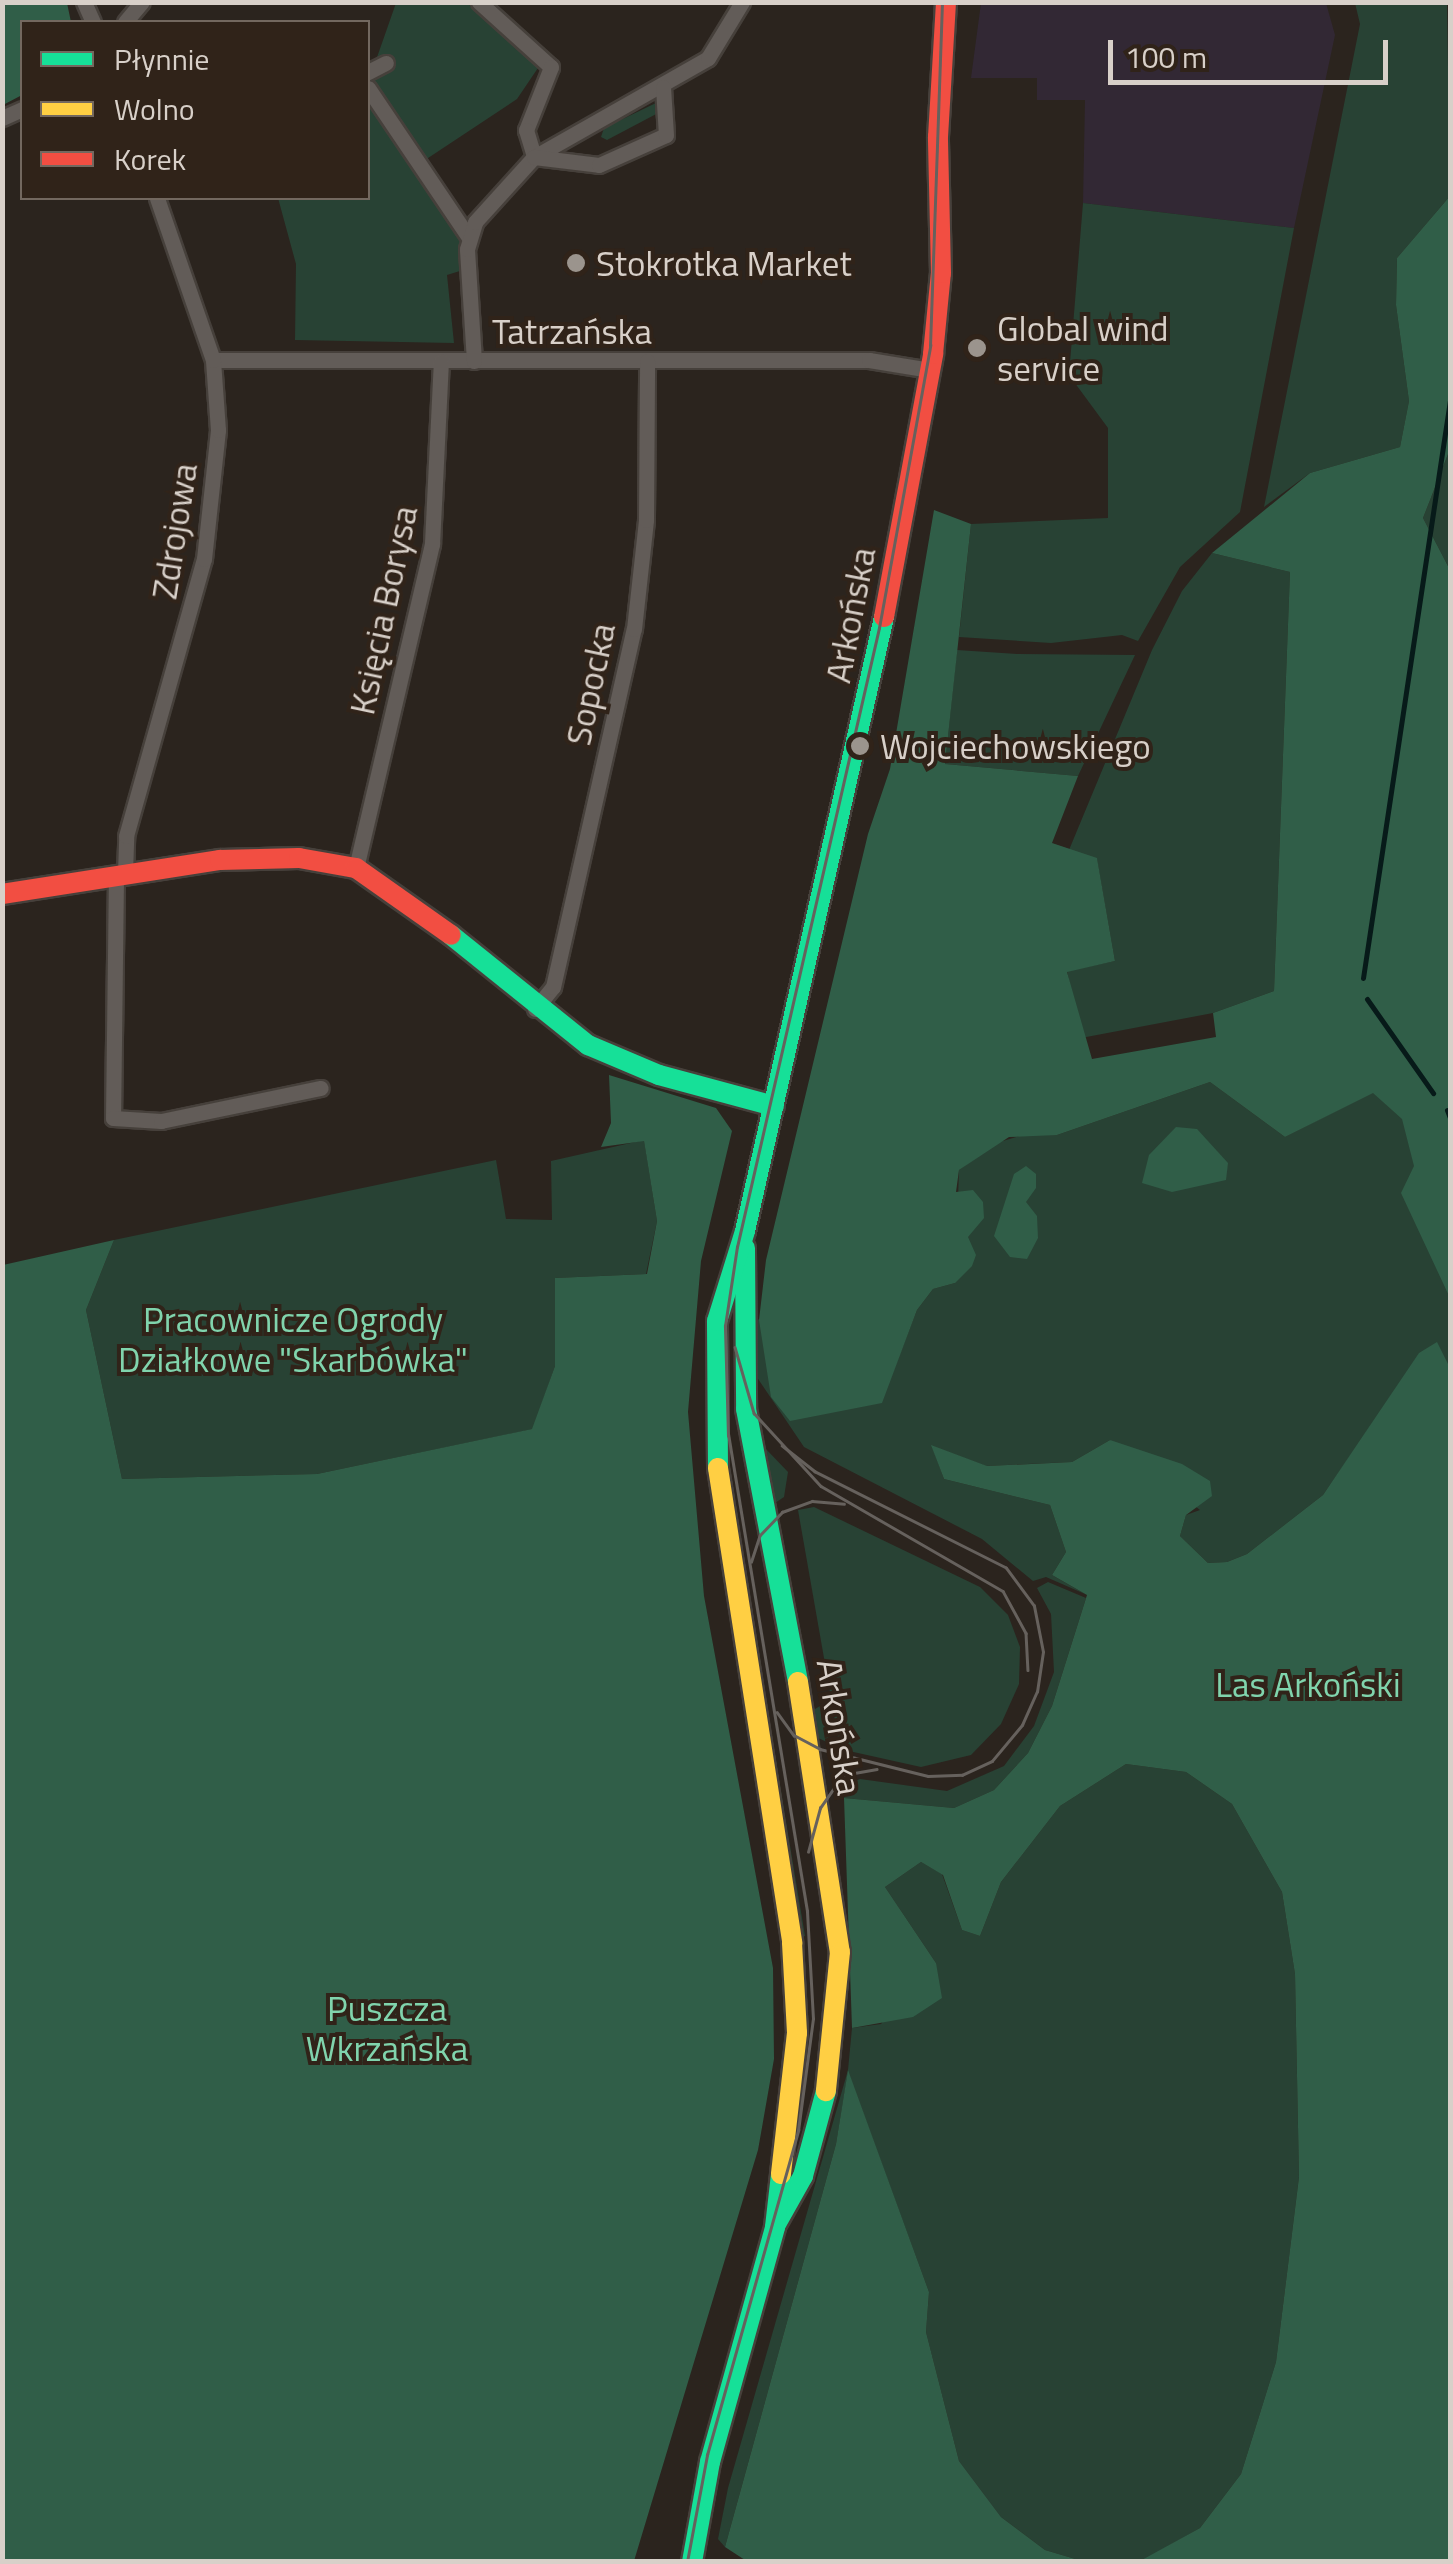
<!DOCTYPE html>
<meta charset="utf-8">
<style>
body{margin:0}
#map{position:relative;width:1453px;height:2564px;overflow:hidden;background:#2b241e;font-family:"Titillium Web",sans-serif}
div>[style]{position:absolute}
[style*='--x']{left:calc(var(--x)*1px);top:calc(var(--y)*1px);width:calc(var(--w)*1px);rotate:calc(var(--a)*1deg)}
.industrial>*{inset:0;background:#322834}
.green>*{inset:0;background:#284234}
.forest>*{inset:0;background:#305e48}
.stream>*{height:5px;margin:-2.5px;padding:0 2.5px;transform-origin:2.5px;border-radius:2.5px;background:#071a19}
.roads{filter:drop-shadow(2px 0 #46403b) drop-shadow(-2px 0 #46403b) drop-shadow(0 2px #46403b) drop-shadow(0 -2px #46403b)}
.street>*{height:15px;margin:-7.5px;padding:0 7.5px;transform-origin:7.5px;border-radius:7.5px;background:#625c58}
.fast>*{height:20px;margin:-10px;padding:0 10px;transform-origin:10px;border-radius:10px;background:#16e098}
.slow>*{height:20px;margin:-10px;padding:0 10px;transform-origin:10px;border-radius:10px;background:#ffcf43}
.jam>*{height:20px;margin:-10px;padding:0 10px;transform-origin:10px;border-radius:10px;background:#f24e42}
.tram>*{height:2.5px;margin:-1.25px;padding:0 1.25px;transform-origin:1.25px;border-radius:1.25px;background:#66615d}
.dots>*{width:28px;height:28px;translate:-50% -50%;box-sizing:border-box;border:5px solid #302319;border-radius:50%}
span{translate:-50% -50%;white-space:nowrap;text-align:center;line-height:1.15;-webkit-text-stroke:8px #302319;paint-order:stroke}
.poi-label{font-size:35px;color:#d8d0c9}
.left{translate:0 -50%;text-align:left}
.street-label{font-size:35px;color:#d8d0c9}
.park-label{font-size:35px;color:#80d4ad}
.frame{position:absolute;inset:0;border:5px solid #d8d0c9;pointer-events:none}
.legend{position:absolute;left:20px;top:20px;width:350px;height:180px;box-sizing:border-box;background:#302319;border:2px solid #73685f;margin:0;padding:12px 18px;list-style:none;font-size:30px;color:#d8d0c9}
.legend li{display:flex;align-items:center;gap:20px;height:50px}
.legend b{width:50px;border:2px solid #73685f}
.scale{position:absolute;left:1108px;top:40px;width:280px;height:45px;box-sizing:border-box;border:5px solid #d8d0c9;border-top:0;padding-left:12px;font-size:30px;line-height:35px;white-space:nowrap;color:#d8d0c9;-webkit-text-stroke:8px #302319;paint-order:stroke}
</style>
<div id="map">
<div class="industrial">
<div style="clip-path:polygon(981px 3px,1326px 3px,1335px 35px,1294px 228px,1083px 203px,1085px 100px,1037px 100px,1037px 78px,971px 78px)"></div>
</div>
<div class="green">
<div style="clip-path:polygon(396px 3px,467px 3px,540px 65px,517px 99px,416px 166px,464px 238px,463px 270px,447px 275px,454px 343px,295px 340px,296px 264px,278px 198px,368px 198px,368px 83px)"></div>
<div style="clip-path:polygon(1355px 3px,1447px 3px,1450px 196px,1397px 258px,1396px 305px,1409px 401px,1400px 447px,1310px 473px,1264px 507px,1360px 24px)"></div>
<div style="clip-path:polygon(658px 102px,660px 112px,607px 140px,601px 137px,604px 128px)"></div>
<div style="clip-path:polygon(1083px 203px,1294px 228px,1240px 512px,1180px 567px,1138px 641px,1122px 635px,1051px 643px,959px 637px,971px 524px,1108px 518px,1108px 428px,1069px 375px)"></div>
<div style="clip-path:polygon(1450px 449px,1450px 570px,1423px 518px)"></div>
<div style="clip-path:polygon(1212px 553px,1290px 572px,1274px 991px,1213px 1013px,1081px 1038px,1067px 971px,1115px 961px,1097px 859px,1069px 850px,1152px 650px,1182px 591px)"></div>
<div style="clip-path:polygon(957px 650px,1017px 654px,1135px 655px,1078px 776px,945px 764px)"></div>
<div style="clip-path:polygon(1450px 908px,1450px 1552px,1386px 1404px,1323px 1495px,1247px 1554px,1227px 1562px,1208px 1563px,1180px 1536px,1186px 1515px,1200px 1510px,1110px 1440px,1072px 1462px,986px 1466px,932px 1446px,944px 1479px,1050px 1505px,1066px 1552px,1052px 1575px,1085px 1594px,1046px 1577px,1033px 1581px,982px 1539px,804px 1447px,754px 1373px,758px 1319px,881px 1403px,917px 1310px,933px 1289px,955px 1283px,959px 1170px,996px 1143px,1033px 1132px,1057px 1135px,1210px 1082px,1285px 1137px,1373px 1092px,1396px 1113px)"></div>
<div style="clip-path:polygon(644px 1140px,657px 1221px,646px 1274px,555px 1278px,555px 1366px,533px 1429px,317px 1474px,122px 1479px,86px 1310px,114px 1240px,496px 1160px,506px 1219px,552px 1220px,551px 1161px)"></div>
<div style="clip-path:polygon(765px 1448px,788px 1472px,784px 1497px,775px 1503px)"></div>
<div style="clip-path:polygon(814px 1507px,980px 1587px,1008px 1615px,1020px 1647px,1019px 1684px,1001px 1724px,971px 1755px,921px 1767px,840px 1749px,798px 1510px)"></div>
<div style="clip-path:polygon(1048px 1582px,1086px 1598px,1052px 1706px,1028px 1753px,994px 1790px,954px 1808px,844px 1798px,848px 1784px,860px 1779px,947px 1791px,1004px 1766px,1034px 1726px,1054px 1672px,1051px 1614px,1037px 1588px)"></div>
<div style="clip-path:polygon(823px 1704px,829px 1743px,816px 1737px,812px 1711px)"></div>
<div style="clip-path:polygon(775px 1755px,805px 1936px,801px 1937px,771px 1756px)"></div>
<div style="clip-path:polygon(1126px 1764px,1186px 1772px,1232px 1804px,1282px 1892px,1295px 1974px,1299px 2177px,1276px 2362px,1241px 2474px,1200px 2528px,1142px 2561px,1082px 2561px,1045px 2550px,1001px 2517px,959px 2461px,926px 2332px,929px 2292px,848px 2072px,836px 2144px,725px 2547px,718px 2539px,728px 2488px,848px 2070px,852px 2028px,881px 2024px,936px 1963px,885px 1887px,921px 1862px,942px 1874px,962px 1930px,980px 1936px,1001px 1882px,1060px 1806px)"></div>
</div>
<div class="forest">
<div style="clip-path:polygon(3px 2px,67px 3px,71px 22px,22px 22px,22px 95px,3px 105px)"></div>
<div style="clip-path:polygon(1450px 196px,1450px 449px,1423px 518px,1450px 570px,1450px 1298px,1401px 1193px,1414px 1166px,1402px 1119px,1373px 1093px,1285px 1137px,1210px 1082px,1057px 1135px,1009px 1137px,959px 1170px,956px 1192px,973px 1190px,983px 1202px,984px 1218px,968px 1237px,976px 1255px,972px 1266px,955px 1283px,933px 1289px,917px 1310px,882px 1403px,790px 1421px,771px 1397px,759px 1320px,766px 1260px,868px 834px,890px 769px,934px 510px,971px 524px,945px 764px,1078px 776px,1052px 843px,1097px 858px,1115px 961px,1067px 972px,1092px 1059px,1216px 1037px,1213px 1013px,1274px 991px,1290px 572px,1212px 553px,1310px 473px,1400px 447px,1409px 401px,1396px 305px,1397px 258px)"></div>
<div style="clip-path:polygon(609px 1075px,716px 1108px,732px 1131px,701px 1261px,688px 1412px,704px 1596px,773px 1968px,774px 2059px,758px 2150px,634px 2561px,3px 2561px,3px 1265px,114px 1240px,86px 1310px,122px 1479px,317px 1474px,532px 1429px,555px 1366px,555px 1278px,647px 1274px,657px 1221px,644px 1141px,601px 1147px,611px 1123px)"></div>
<div style="clip-path:polygon(1176px 1127px,1197px 1129px,1228px 1163px,1226px 1180px,1172px 1192px,1142px 1183px,1149px 1155px)"></div>
<div style="clip-path:polygon(1026px 1166px,1036px 1174px,1036px 1188px,1026px 1202px,1037px 1216px,1038px 1238px,1027px 1259px,1010px 1257px,994px 1236px,1014px 1174px)"></div>
<div style="clip-path:polygon(1437px 1342px,1450px 1368px,1450px 2561px,1140px 2561px,1200px 2528px,1241px 2474px,1276px 2362px,1299px 2177px,1295px 1974px,1282px 1892px,1232px 1804px,1186px 1772px,1126px 1764px,1060px 1806px,1001px 1882px,980px 1936px,962px 1930px,943px 1875px,921px 1862px,885px 1887px,936px 1963px,942px 1998px,913px 2017px,852px 2028px,844px 1798px,954px 1808px,994px 1790px,1028px 1753px,1052px 1706px,1087px 1595px,1052px 1575px,1066px 1552px,1050px 1505px,944px 1479px,931px 1445px,987px 1466px,1072px 1462px,1110px 1440px,1182px 1464px,1210px 1481px,1212px 1496px,1186px 1515px,1180px 1536px,1208px 1563px,1227px 1562px,1247px 1554px,1323px 1495px,1419px 1353px)"></div>
<div style="clip-path:polygon(848px 2070px,929px 2292px,926px 2332px,959px 2461px,1001px 2517px,1045px 2550px,1082px 2561px,748px 2562px,725px 2547px,836px 2144px)"></div>
</div>
<div class="stream">
<div style="--x:1363;--y:978;--w:585;--a:-81.44"></div>
<div style="--x:1367;--y:999;--w:115;--a:54.9"></div>
<div style="--x:1447;--y:1110;--w:9;--a:69"></div>
</div>
<div class="roads">
<div class="street">
<div style="--x:84;--y:2;--w:22;--a:66"></div>
<div style="--x:479;--y:2;--w:97;--a:42.1"></div>
<div style="--x:551;--y:67;--w:68;--a:111.6"></div>
<div style="--x:526;--y:130;--w:28;--a:73"></div>
<div style="--x:534;--y:157;--w:200;--a:-29.6"></div>
<div style="--x:708;--y:58;--w:66;--a:-58.7"></div>
<div style="--x:125;--y:22;--w:26;--a:-50"></div>
<div style="--x:368;--y:72;--w:20;--a:-27"></div>
<div style="--x:368;--y:88;--w:179;--a:56"></div>
<div style="--x:2;--y:118;--w:22;--a:-24"></div>
<div style="--x:213;--y:360;--w:656;--a:0"></div>
<div style="--x:869;--y:360;--w:62;--a:9.3"></div>
<div style="--x:474;--y:361;--w:112;--a:-93.6"></div>
<div style="--x:467;--y:249;--w:28;--a:-73"></div>
<div style="--x:475;--y:222;--w:88;--a:-47.8"></div>
<div style="--x:534;--y:157;--w:65;--a:7"></div>
<div style="--x:599;--y:165;--w:73;--a:-24.1"></div>
<div style="--x:666;--y:135;--w:48;--a:-93.6"></div>
<div style="--x:356;--y:868;--w:333;--a:-76.8"></div>
<div style="--x:432;--y:544;--w:183;--a:-87.2"></div>
<div style="--x:125;--y:873;--w:37;--a:-88"></div>
<div style="--x:126;--y:836;--w:288;--a:-74.3"></div>
<div style="--x:204;--y:559;--w:130;--a:-83.8"></div>
<div style="--x:218;--y:430;--w:70;--a:-94.1"></div>
<div style="--x:213;--y:360;--w:171;--a:-109.1"></div>
<div style="--x:116;--y:875;--w:243;--a:90.7"></div>
<div style="--x:113;--y:1118;--w:48;--a:3.6"></div>
<div style="--x:161;--y:1121;--w:163;--a:-11.7"></div>
<div style="--x:535;--y:1009;--w:28;--a:-51"></div>
<div style="--x:553;--y:987;--w:367;--a:-77.3"></div>
<div style="--x:634;--y:629;--w:110;--a:-83.7"></div>
<div style="--x:646;--y:520;--w:159;--a:-89.6"></div>
</div>
<div class="fast">
<div style="--x:451;--y:935;--w:176;--a:38.8"></div>
<div style="--x:588;--y:1045;--w:77;--a:22.9"></div>
<div style="--x:659;--y:1075;--w:119;--a:15.1"></div>
<div style="--x:745;--y:1248;--w:161;--a:89.6"></div>
<div style="--x:746;--y:1409;--w:278;--a:79.2"></div>
<div style="--x:718;--y:1468;--w:147;--a:-90.4"></div>
<div style="--x:717;--y:1321;--w:94;--a:-72.7"></div>
<div style="--x:745;--y:1231;--w:630;--a:-77.24"></div>
<div style="--x:776;--y:2224;--w:55;--a:-60.6"></div>
<div style="--x:803;--y:2176;--w:88;--a:-74.9"></div>
<div style="--x:692;--y:2562;--w:102;--a:-79.8"></div>
<div style="--x:710;--y:2462;--w:244;--a:-74.5"></div>
<div style="--x:775;--y:2227;--w:53;--a:-83.5"></div>
</div>
<div class="slow">
<div style="--x:718;--y:1468;--w:481;--a:81.1"></div>
<div style="--x:792;--y:1943;--w:90;--a:86.8"></div>
<div style="--x:797;--y:2033;--w:142;--a:96.5"></div>
<div style="--x:798;--y:1682;--w:273;--a:81.2"></div>
<div style="--x:840;--y:1952;--w:140;--a:95.8"></div>
</div>
<div class="jam">
<div style="--x:884;--y:617;--w:268;--a:-79.4"></div>
<div style="--x:933;--y:354;--w:81;--a:-84.4"></div>
<div style="--x:941;--y:273;--w:136;--a:-91.3"></div>
<div style="--x:938;--y:137;--w:135;--a:-86.6"></div>
<div style="--x:2;--y:894;--w:221;--a:-8.9"></div>
<div style="--x:220;--y:860;--w:79;--a:-1.5"></div>
<div style="--x:299;--y:858;--w:58;--a:10"></div>
<div style="--x:356;--y:868;--w:116;--a:35.2"></div>
</div>
</div>
<div class="tram">
<div style="--x:735;--y:1347;--w:69;--a:73.9"></div>
<div style="--x:754;--y:1413;--w:99;--a:47.5"></div>
<div style="--x:821;--y:1486;--w:210;--a:30"></div>
<div style="--x:1003;--y:1591;--w:48;--a:61.3"></div>
<div style="--x:1026;--y:1633;--w:37;--a:87"></div>
<div style="--x:751;--y:1562;--w:28;--a:-72"></div>
<div style="--x:760;--y:1535;--w:32;--a:-46"></div>
<div style="--x:782;--y:1512;--w:32;--a:-20"></div>
<div style="--x:812;--y:1501;--w:32;--a:5"></div>
<div style="--x:777;--y:1712;--w:29;--a:54"></div>
<div style="--x:794;--y:1735;--w:30;--a:28"></div>
<div style="--x:820;--y:1749;--w:111;--a:14"></div>
<div style="--x:928;--y:1776;--w:34;--a:-2"></div>
<div style="--x:962;--y:1775;--w:33;--a:-25"></div>
<div style="--x:992;--y:1761;--w:47;--a:-50.2"></div>
<div style="--x:1022;--y:1725;--w:36;--a:-66"></div>
<div style="--x:1037;--y:1692;--w:40;--a:-81.5"></div>
<div style="--x:1043;--y:1652;--w:47;--a:-101.1"></div>
<div style="--x:1034;--y:1606;--w:47;--a:-126.4"></div>
<div style="--x:1006;--y:1568;--w:214;--a:-153.3"></div>
<div style="--x:815;--y:1472;--w:42;--a:-141.8"></div>
<div style="--x:808;--y:1852;--w:46;--a:-74.7"></div>
<div style="--x:820;--y:1808;--w:40;--a:-55.1"></div>
<div style="--x:843;--y:1775;--w:34;--a:-10"></div>
<div style="--x:687;--y:2562;--w:109;--a:-79.4"></div>
<div style="--x:707;--y:2455;--w:337;--a:-74.3"></div>
<div style="--x:798;--y:2131;--w:113;--a:-82.4"></div>
<div style="--x:813;--y:2019;--w:108;--a:-93.2"></div>
<div style="--x:807;--y:1911;--w:482;--a:-99.4"></div>
<div style="--x:728;--y:1436;--w:110;--a:-91.6"></div>
<div style="--x:725;--y:1326;--w:80;--a:-81.4"></div>
<div style="--x:737;--y:1247;--w:635;--a:-77.08"></div>
<div style="--x:879;--y:628;--w:287;--a:-79.7"></div>
<div style="--x:930;--y:346;--w:344;--a:-88"></div>
</div>
<div class="dots">
<div style="left:576px;top:263px;background:#9b948d"></div>
<div style="left:977px;top:348px;background:#9b948d"></div>
<div style="left:860px;top:746px;background:#9b948d"></div>
</div>
<div class="poi-label">
<span class="left" style="left:596px;top:263px">Stokrotka Market</span>
<span class="left" style="left:997px;top:348px">Global wind<br>service</span>
<span class="left" style="left:880px;top:746px">Wojciechowskiego</span>
</div>
<div class="street-label">
<span style="left:572px;top:331px">Tatrzańska</span>
<span style="left:174px;top:531px;rotate:-81deg">Zdrojowa</span>
<span style="left:383px;top:610px;rotate:-78deg">Księcia Borysa</span>
<span style="left:850px;top:615px;rotate:-79deg">Arkońska</span>
<span style="left:590px;top:684px;rotate:-78deg">Sopocka</span>
<span style="left:840px;top:1727px;rotate:81deg">Arkońska</span>
</div>
<div class="park-label">
<span style="left:293px;top:1339px">Pracownicze Ogrody<br>Działkowe "Skarbówka"</span>
<span style="left:1308px;top:1684px">Las Arkoński</span>
<span style="left:387px;top:2028px">Puszcza<br>Wkrzańska</span>
</div>
<div class="frame"></div>
<ul class="legend">
<li><b style="height:12px;background:#16e098"></b>Płynnie</li>
<li><b style="height:12px;background:#ffcf43"></b>Wolno</li>
<li><b style="height:12px;background:#f24e42"></b>Korek</li>
</ul>
<div class="scale">100 m</div>
</div>
